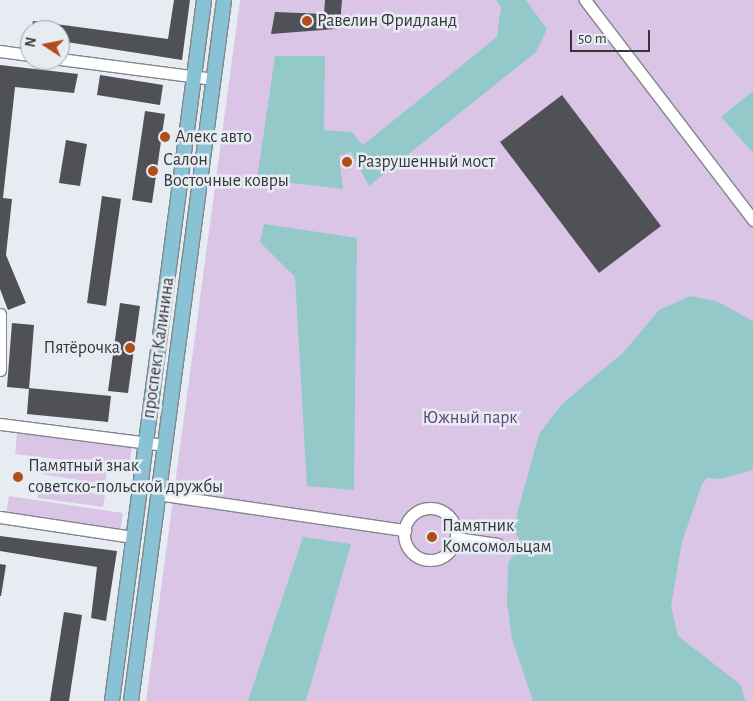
<!DOCTYPE html>
<meta charset="utf-8">
<style>
body{margin:0}
#map{position:relative;width:753px;height:701px;overflow:hidden;background:#e7ecf3;font-family:"Alegreya Sans",sans-serif}
div>[style]{position:absolute}
[style*='--x']{left:calc(var(--x)*1px);top:calc(var(--y)*1px);width:calc(var(--w)*1px);rotate:calc(var(--a)*1deg)}
.green>*{inset:0;background:#dbc5e7}
.water>*{inset:0;background:#93c9c8}
.building>*{inset:0;background:#505057}
.roads{filter:drop-shadow(1px 0 #81868c) drop-shadow(-1px 0 #81868c) drop-shadow(0 1px #81868c) drop-shadow(0 -1px #81868c)}
.minor>*{height:11px;margin:-5.5px;padding:0 5.5px;transform-origin:5.5px;border-radius:5.5px;background:#fff}
.minor>.ring{margin:-5.5px;padding:0;box-sizing:content-box;background:none;border:11px solid #fff;border-radius:50%}
.major>*{height:14px;margin:-7px;padding:0 7px;transform-origin:7px;border-radius:7px;background:#89c1d5}
.dots>*{width:14px;height:14px;translate:-50% -50%;box-sizing:border-box;border:2px solid #e7ecf3;border-radius:50%}
span{translate:-50% -50%;white-space:nowrap;text-align:center;line-height:1.15;-webkit-text-stroke:5px #e7ecf3;paint-order:stroke}
.poi-label{font-size:18px;color:#35373a}
.left{translate:0 -50%;text-align:left}
.right{translate:-100% -50%;text-align:right}
.street-label{font-size:18px;color:#35373a}
.park-label{font-size:18px;color:#634373}
.north{position:absolute;left:20px;top:20px;width:50px;height:50px;box-sizing:border-box;background:#e7ecf3;border:1px solid #a0a4a9;border-radius:50%;rotate:281deg;font-size:14px;font-weight:700;line-height:20px;text-align:center;color:#35373a}
.north::after{content:'';display:block;margin:auto;width:18px;height:22px;background:#b14c1b;clip-path:polygon(50% 0,100% 100%,50% 72%,0 100%)}
.scale{position:absolute;left:570px;top:30px;width:80px;height:22px;box-sizing:border-box;border:2px solid #35373a;border-top:0;padding-left:6px;font-size:15px;line-height:18px;white-space:nowrap;color:#35373a;-webkit-text-stroke:4px #e7ecf3;paint-order:stroke}
</style>
<div id="map">
<div class="green">
<div style="clip-path:polygon(240px 0,753px 0,753px 701px,146px 701px)"></div>
<div style="clip-path:polygon(17px 433px,132px 448px,129px 468px,15px 454px)"></div>
<div style="clip-path:polygon(42px 461px,107px 471px,105px 484px,41px 474px)"></div>
<div style="clip-path:polygon(39px 485px,105px 495px,103px 507px,38px 498px)"></div>
<div style="clip-path:polygon(9px 496px,123px 513px,120px 532px,6px 515px)"></div>
</div>
<div class="water">
<div style="clip-path:polygon(496px 0,526px 0,547px 29px,536px 52px,369px 186px,351px 152px,339px 156px,343px 189px,257px 179px,275px 56px,325px 56px,324px 130px,352px 132px,363px 145px,497px 37px,501px 7px)"></div>
<div style="clip-path:polygon(753px 91px,753px 153px,721px 117px)"></div>
<div style="clip-path:polygon(264px 224px,357px 238px,354px 490px,307px 486px,295px 277px,260px 242px)"></div>
<div style="clip-path:polygon(690px 296px,716px 301px,753px 321px,753px 470px,720px 479px,707px 478px,702px 484px,682px 542px,671px 606px,678px 636px,741px 685px,745px 701px,533px 701px,512px 639px,507px 603px,508px 563px,519px 547px,519px 539px,513px 529px,539px 434px,562px 404px,624px 352px,659px 310px)"></div>
<div style="clip-path:polygon(303px 537px,351px 544px,306px 701px,248px 701px)"></div>
</div>
<div class="building">
<div style="clip-path:polygon(174px 0,190px 0,182px 60px,60px 41px,60px 30px,31px 30px,33px 21px,168px 39px)"></div>
<div style="clip-path:polygon(325px 0,342px 0,340px 25px,335px 29px,271px 34px,275px 12px,324px 14px)"></div>
<div style="clip-path:polygon(0 65px,78px 74px,74px 93px,15px 87px,3px 198px,12px 199px,6px 255px,26px 303px,8px 310px,0 289px)"></div>
<div style="clip-path:polygon(100px 75px,163px 85px,160px 105px,97px 95px)"></div>
<div style="clip-path:polygon(562px 95px,661px 226px,599px 273px,500px 142px)"></div>
<div style="clip-path:polygon(145px 111px,165px 114px,152px 203px,132px 200px)"></div>
<div style="clip-path:polygon(66px 140px,87px 144px,80px 186px,59px 183px)"></div>
<div style="clip-path:polygon(102px 196px,121px 199px,106px 306px,87px 303px)"></div>
<div style="clip-path:polygon(120px 303px,140px 306px,128px 393px,108px 391px)"></div>
<div style="clip-path:polygon(12px 323px,34px 325px,29px 389px,7px 387px)"></div>
<div style="clip-path:polygon(29px 388px,111px 396px,108px 422px,27px 414px)"></div>
<div style="clip-path:polygon(0 536px,117px 551px,106px 621px,91px 618px,97px 567px,0 551px)"></div>
<div style="clip-path:polygon(0 564px,6px 565px,1px 596px,0 596px)"></div>
<div style="clip-path:polygon(64px 612px,82px 615px,69px 701px,50px 701px)"></div>
</div>
<div class="roads">
<div class="minor">
<div style="--x:585;--y:0;--w:277;--a:52.6"></div>
<div style="--x:0;--y:51;--w:30;--a:8"></div>
<div style="--x:60;--y:59;--w:155;--a:7.4"></div>
<div style="--x:0;--y:314;--w:56;--a:90"></div>
<div style="--x:0;--y:424;--w:166;--a:7.3"></div>
<div style="--x:157;--y:494;--w:251;--a:8.3"></div>
<div class="ring" style="left:404px;top:508px;width:41px;height:41px"></div>
<div style="--x:0;--y:517;--w:134;--a:8.6"></div>
<div style="--x:456;--y:538;--w:42;--a:8.1"></div>
</div>
<div class="major">
<div style="--x:112;--y:701;--w:707;--a:-82.52"></div>
<div style="--x:131;--y:701;--w:707;--a:-82.44"></div>
</div>
</div>
<div class="dots">
<div style="left:307px;top:21px;background:#b14c1b"></div>
<div style="left:165px;top:137px;background:#b14c1b"></div>
<div style="left:347px;top:162px;background:#b14c1b"></div>
<div style="left:153px;top:171px;background:#b14c1b"></div>
<div style="left:130px;top:348px;background:#b14c1b"></div>
<div style="left:18px;top:477px;background:#b14c1b"></div>
<div style="left:432px;top:537px;background:#b14c1b"></div>
</div>
<div class="poi-label">
<span class="left" style="left:317px;top:21px">Равелин Фридланд</span>
<span class="left" style="left:175px;top:137px">Алекс авто</span>
<span class="left" style="left:163px;top:171px">Салон<br>Восточные ковры</span>
<span class="left" style="left:357px;top:162px">Разрушенный мост</span>
<span class="right" style="left:120px;top:348px">Пятёрочка</span>
<span class="left" style="left:28px;top:477px">Памятный знак<br>советско-польской дружбы</span>
<span class="left" style="left:442px;top:537px">Памятник<br>Комсомольцам</span>
</div>
<div class="street-label">
<span style="left:159px;top:348px;rotate:-82deg">проспект Калинина</span>
</div>
<div class="park-label">
<span style="left:470px;top:418px">Южный парк</span>
</div>
<div class="north">N</div>
<div class="scale">50 m</div>
</div>
